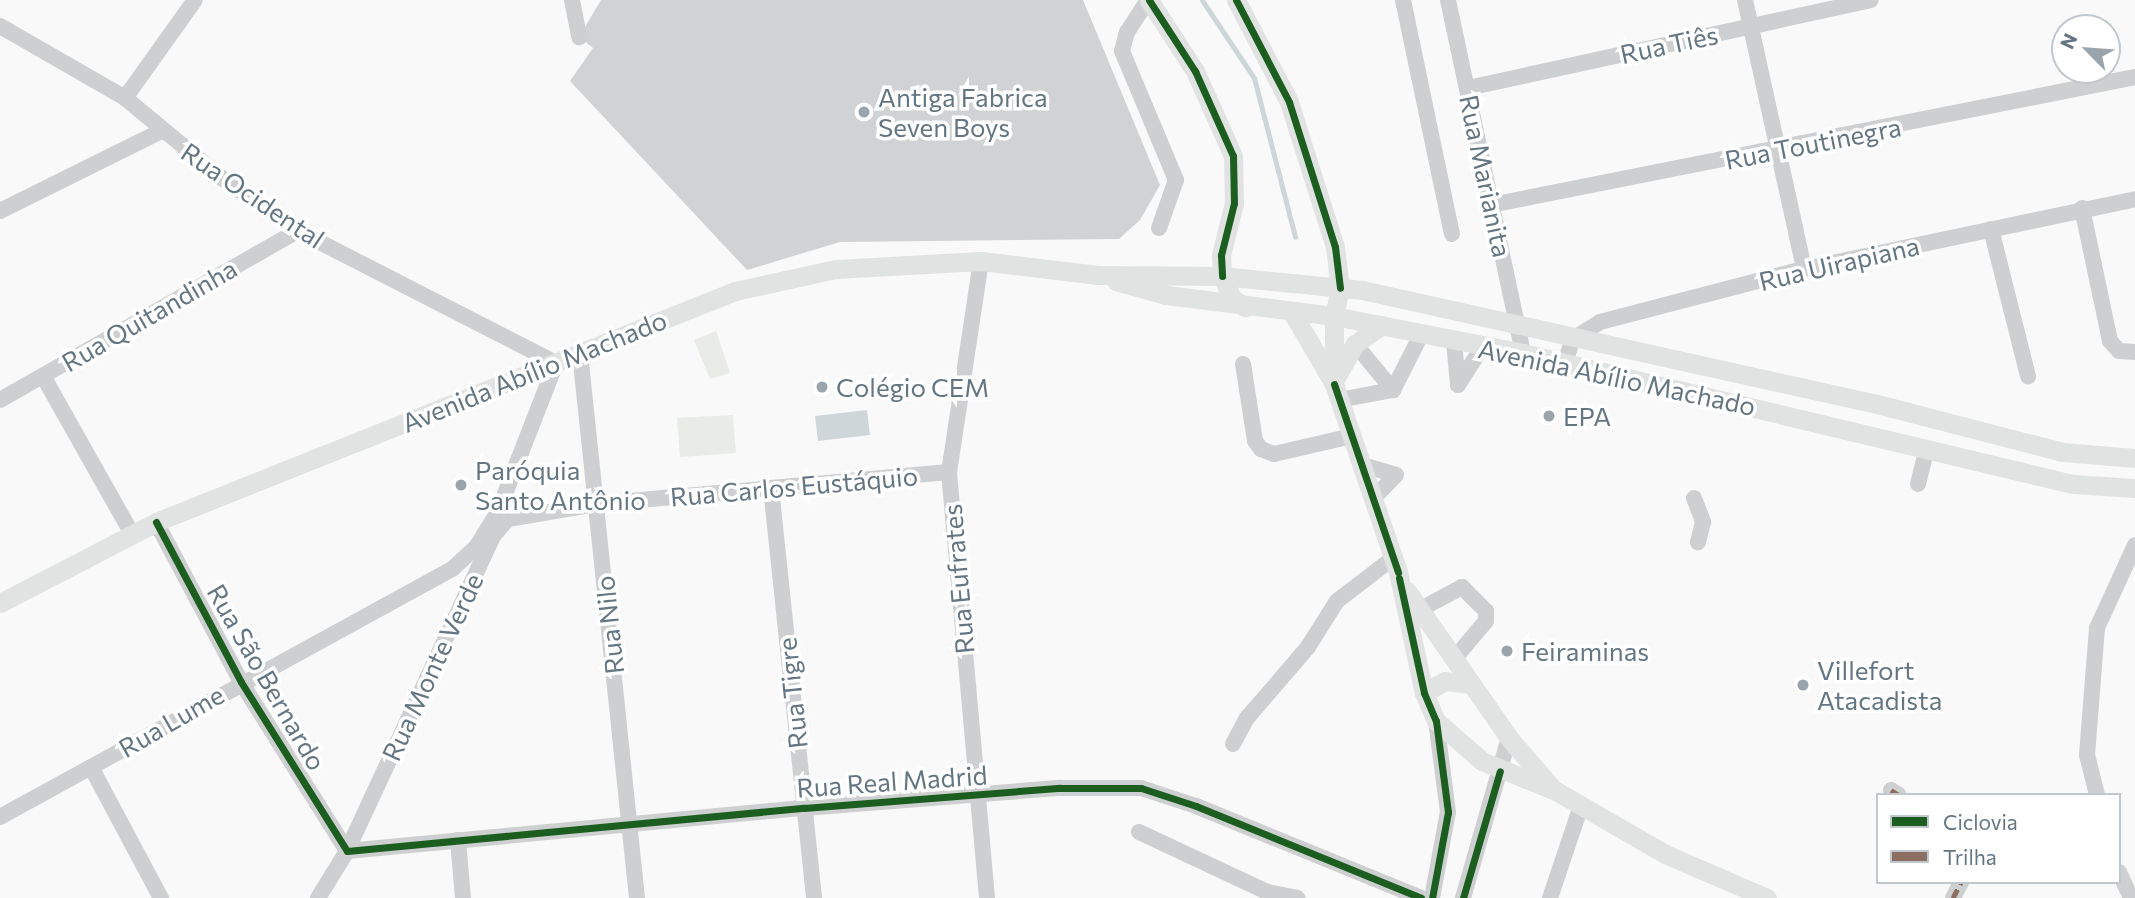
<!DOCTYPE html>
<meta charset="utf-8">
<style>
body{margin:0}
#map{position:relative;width:2135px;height:898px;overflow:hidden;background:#f9f9f9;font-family:Commissioner,sans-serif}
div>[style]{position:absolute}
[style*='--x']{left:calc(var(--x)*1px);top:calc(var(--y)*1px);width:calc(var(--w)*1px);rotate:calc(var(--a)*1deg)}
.green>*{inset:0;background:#e8ebe6}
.water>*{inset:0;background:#ced6d9}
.stream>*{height:5px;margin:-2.5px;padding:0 2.5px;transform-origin:2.5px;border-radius:2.5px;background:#ced6d9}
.building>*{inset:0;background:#d0d2d3}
.minor>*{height:16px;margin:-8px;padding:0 8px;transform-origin:8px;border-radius:8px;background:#cecfd0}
.major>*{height:19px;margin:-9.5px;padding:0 9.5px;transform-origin:9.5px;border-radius:9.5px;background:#e1e2e2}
.quiet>*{height:5px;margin-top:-2.5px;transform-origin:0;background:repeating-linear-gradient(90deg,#8d6e63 0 10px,transparent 0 15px)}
.cycleway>*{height:7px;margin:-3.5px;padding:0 3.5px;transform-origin:3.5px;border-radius:3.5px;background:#1b5e20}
.dots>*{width:19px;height:19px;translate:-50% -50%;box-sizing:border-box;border:4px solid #fff;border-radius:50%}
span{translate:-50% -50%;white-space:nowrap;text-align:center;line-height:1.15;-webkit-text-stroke:7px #fff;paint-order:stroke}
.street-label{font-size:26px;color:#657683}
.poi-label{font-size:26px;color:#657683}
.left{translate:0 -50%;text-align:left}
.legend{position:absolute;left:1876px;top:793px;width:245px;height:91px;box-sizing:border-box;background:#fff;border:2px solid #c1c8cd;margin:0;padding:9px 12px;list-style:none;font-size:21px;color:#657683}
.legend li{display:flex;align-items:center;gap:14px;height:35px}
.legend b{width:35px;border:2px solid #c1c8cd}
.north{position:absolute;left:2051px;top:14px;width:70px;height:70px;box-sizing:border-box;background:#fff;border:2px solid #c1c8cd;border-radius:50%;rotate:295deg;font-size:19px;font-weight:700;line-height:28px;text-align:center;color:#657683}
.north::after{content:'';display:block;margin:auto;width:24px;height:32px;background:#99a4ac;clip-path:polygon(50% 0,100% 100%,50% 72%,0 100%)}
</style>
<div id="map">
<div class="green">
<div style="clip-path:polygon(716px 331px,730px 373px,710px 379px,694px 340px)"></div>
<div style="clip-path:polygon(733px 415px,736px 453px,680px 457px,677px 418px)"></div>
</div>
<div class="water">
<div style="clip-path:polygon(867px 410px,870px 435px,818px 441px,815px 416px)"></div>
</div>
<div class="stream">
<div style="--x:1202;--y:0;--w:94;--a:56.3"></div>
<div style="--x:1254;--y:78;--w:164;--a:75.5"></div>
</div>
<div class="building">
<div style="clip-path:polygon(601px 0,1083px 0,1160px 185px,1140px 220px,1119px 239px,840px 242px,747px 270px,570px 81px,593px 48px,579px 37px)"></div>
</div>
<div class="minor">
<div style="--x:572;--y:0;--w:38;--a:79"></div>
<div style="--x:1148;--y:0;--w:38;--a:123"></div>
<div style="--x:1127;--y:32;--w:20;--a:105"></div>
<div style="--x:1122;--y:51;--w:140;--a:67.3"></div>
<div style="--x:1176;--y:180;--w:51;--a:109.5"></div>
<div style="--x:1403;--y:0;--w:239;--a:78.2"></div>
<div style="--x:1448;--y:0;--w:361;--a:78"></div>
<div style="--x:1745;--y:0;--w:275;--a:77.6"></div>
<div style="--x:0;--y:26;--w:144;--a:29.9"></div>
<div style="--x:125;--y:98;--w:127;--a:39.6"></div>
<div style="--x:223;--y:179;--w:91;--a:34.7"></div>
<div style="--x:298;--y:231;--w:290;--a:27.1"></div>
<div style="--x:556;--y:363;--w:160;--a:111.3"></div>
<div style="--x:498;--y:512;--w:40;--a:122"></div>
<div style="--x:477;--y:546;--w:34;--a:137"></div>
<div style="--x:452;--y:569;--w:516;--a:151.25"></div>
<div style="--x:1468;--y:88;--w:412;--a:-12.3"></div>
<div style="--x:125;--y:98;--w:120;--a:-54.5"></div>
<div style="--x:1491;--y:205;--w:657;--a:-11.24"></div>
<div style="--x:2082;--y:208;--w:136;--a:78.1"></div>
<div style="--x:2110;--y:341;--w:13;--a:48"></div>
<div style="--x:2119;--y:351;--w:16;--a:4"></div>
<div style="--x:0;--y:211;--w:180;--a:-26.4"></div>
<div style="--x:1991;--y:229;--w:152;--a:75.9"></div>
<div style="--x:981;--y:261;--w:213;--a:98.6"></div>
<div style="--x:949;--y:472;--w:428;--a:84.9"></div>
<div style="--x:1454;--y:341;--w:44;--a:84.8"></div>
<div style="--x:1355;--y:344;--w:60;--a:50.4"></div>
<div style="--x:1393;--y:390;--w:64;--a:-63"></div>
<div style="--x:580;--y:353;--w:548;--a:84.03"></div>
<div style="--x:1565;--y:362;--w:24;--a:-71"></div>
<div style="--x:1573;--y:339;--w:32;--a:-32"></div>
<div style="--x:1600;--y:322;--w:211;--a:-14.6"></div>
<div style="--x:1804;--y:269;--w:338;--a:-11.9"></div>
<div style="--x:1243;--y:364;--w:78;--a:81.1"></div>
<div style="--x:1255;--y:441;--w:10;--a:53"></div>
<div style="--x:1261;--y:449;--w:14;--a:21"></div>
<div style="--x:1274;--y:454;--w:80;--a:-13"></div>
<div style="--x:43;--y:376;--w:181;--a:60.6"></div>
<div style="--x:1458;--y:385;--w:46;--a:-57.3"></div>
<div style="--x:0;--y:400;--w:343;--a:-29.6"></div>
<div style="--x:1339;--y:400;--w:55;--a:-10.5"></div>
<div style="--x:1362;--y:465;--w:35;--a:16"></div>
<div style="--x:1396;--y:475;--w:32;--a:134"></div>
<div style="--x:1918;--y:484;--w:36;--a:-76"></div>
<div style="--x:771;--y:488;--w:412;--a:84"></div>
<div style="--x:1694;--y:498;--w:26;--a:69"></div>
<div style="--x:1703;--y:522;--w:21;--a:104"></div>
<div style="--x:156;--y:522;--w:181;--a:62"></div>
<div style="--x:241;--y:682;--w:199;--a:57.9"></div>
<div style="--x:347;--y:851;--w:459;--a:-5.4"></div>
<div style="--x:804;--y:808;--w:257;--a:-4.5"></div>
<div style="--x:1060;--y:788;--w:81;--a:0"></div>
<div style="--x:1141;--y:788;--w:58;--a:18.1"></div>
<div style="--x:1196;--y:806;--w:243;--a:22.2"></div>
<div style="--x:1419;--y:610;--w:49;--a:-28.1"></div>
<div style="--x:1462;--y:587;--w:34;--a:45"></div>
<div style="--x:1486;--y:611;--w:10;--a:90"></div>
<div style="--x:1486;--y:621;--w:50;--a:130.1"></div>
<div style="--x:1233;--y:744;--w:30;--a:-62"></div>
<div style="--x:1247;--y:718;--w:94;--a:-49.3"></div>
<div style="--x:1308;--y:647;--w:54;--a:-57.8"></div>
<div style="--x:1337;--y:601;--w:71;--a:-37.5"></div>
<div style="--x:91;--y:767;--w:149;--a:61.9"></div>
<div style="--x:1891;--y:790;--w:9;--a:32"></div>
<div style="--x:2097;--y:795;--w:41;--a:-104"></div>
<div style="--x:2087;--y:755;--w:127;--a:-85.5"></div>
<div style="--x:2097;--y:628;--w:91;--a:-65.4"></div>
<div style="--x:1139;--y:832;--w:141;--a:25.1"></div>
<div style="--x:1267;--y:892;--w:31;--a:11"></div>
<div style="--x:458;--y:840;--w:58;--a:85.1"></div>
<div style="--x:2119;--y:872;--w:29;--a:65"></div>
<div style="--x:318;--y:898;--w:55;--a:-58.3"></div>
<div style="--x:347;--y:851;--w:347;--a:-65.1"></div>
<div style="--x:493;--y:536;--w:23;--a:-49"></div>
<div style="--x:508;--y:519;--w:89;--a:-9.7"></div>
<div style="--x:596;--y:504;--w:354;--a:-5.2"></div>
<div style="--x:1432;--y:898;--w:87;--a:-79.5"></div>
<div style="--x:1448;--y:812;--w:92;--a:-97.5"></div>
<div style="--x:1463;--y:898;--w:166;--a:-74"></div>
<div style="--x:1550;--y:898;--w:97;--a:-71.4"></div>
<div style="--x:1953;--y:898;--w:18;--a:-63"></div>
</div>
<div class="major">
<div style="--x:1149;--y:0;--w:85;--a:57.1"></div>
<div style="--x:1195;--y:71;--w:93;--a:65.9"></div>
<div style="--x:1233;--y:156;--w:47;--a:88.8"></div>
<div style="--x:1234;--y:203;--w:54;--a:104"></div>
<div style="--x:1221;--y:255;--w:21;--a:87"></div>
<div style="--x:1222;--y:276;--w:24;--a:66"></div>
<div style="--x:1232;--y:298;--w:16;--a:35"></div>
<div style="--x:1236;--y:0;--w:115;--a:62.5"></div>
<div style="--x:1289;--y:102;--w:152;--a:72.4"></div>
<div style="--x:1335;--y:247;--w:41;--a:83"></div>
<div style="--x:1340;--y:288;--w:29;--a:102"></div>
<div style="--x:1334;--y:316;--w:67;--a:90"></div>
<div style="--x:1116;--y:281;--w:52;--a:15.6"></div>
<div style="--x:1166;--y:295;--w:169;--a:7.1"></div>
<div style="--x:1334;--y:316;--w:193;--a:11.1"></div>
<div style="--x:1523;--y:353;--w:565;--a:13.4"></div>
<div style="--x:2073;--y:484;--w:62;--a:3.7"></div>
<div style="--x:1293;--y:314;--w:81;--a:59.6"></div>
<div style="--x:1334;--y:384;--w:199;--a:71.2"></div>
<div style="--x:1398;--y:572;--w:124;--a:77.9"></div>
<div style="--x:1424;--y:693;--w:30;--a:67"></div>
<div style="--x:1436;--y:721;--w:61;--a:41"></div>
<div style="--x:1482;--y:761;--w:80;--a:22.1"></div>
<div style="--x:1556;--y:791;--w:126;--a:30"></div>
<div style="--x:1665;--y:854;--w:111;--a:23.3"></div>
<div style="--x:1337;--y:376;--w:37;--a:-61"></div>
<div style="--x:1355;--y:344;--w:33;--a:-35"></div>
<div style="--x:1407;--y:591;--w:179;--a:55.2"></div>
<div style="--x:1509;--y:738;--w:67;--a:49.2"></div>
<div style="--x:0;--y:603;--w:176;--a:-27.4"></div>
<div style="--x:156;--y:522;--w:623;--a:-21.75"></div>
<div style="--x:735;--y:291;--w:103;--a:-12.3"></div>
<div style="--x:836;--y:269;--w:145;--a:-3.2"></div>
<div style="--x:981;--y:261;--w:118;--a:6.8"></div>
<div style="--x:1098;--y:275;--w:124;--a:0.5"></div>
<div style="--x:1222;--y:276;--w:141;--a:5.7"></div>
<div style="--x:1362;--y:290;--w:532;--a:12.49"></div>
<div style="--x:1881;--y:405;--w:188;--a:14.5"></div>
<div style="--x:2063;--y:452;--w:72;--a:4.8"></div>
<div style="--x:1424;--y:693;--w:24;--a:-30"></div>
<div style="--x:1445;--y:681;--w:26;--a:7"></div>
</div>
<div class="quiet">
<div style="--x:1891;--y:790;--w:9;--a:32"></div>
<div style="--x:1953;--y:898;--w:18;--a:-63"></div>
</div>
<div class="cycleway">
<div style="--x:1149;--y:0;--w:85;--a:57.1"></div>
<div style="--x:1195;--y:71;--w:93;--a:65.9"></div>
<div style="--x:1233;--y:156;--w:47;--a:88.8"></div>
<div style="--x:1234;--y:203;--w:54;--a:104"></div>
<div style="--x:1221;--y:255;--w:21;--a:87"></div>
<div style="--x:1236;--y:0;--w:115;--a:62.5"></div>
<div style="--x:1289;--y:102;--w:152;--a:72.4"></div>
<div style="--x:1335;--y:247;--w:41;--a:83"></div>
<div style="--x:1334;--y:384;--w:199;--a:71.2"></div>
<div style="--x:156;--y:522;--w:181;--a:62"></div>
<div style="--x:241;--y:682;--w:199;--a:57.9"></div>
<div style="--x:347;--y:851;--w:459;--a:-5.4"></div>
<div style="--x:804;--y:808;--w:257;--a:-4.5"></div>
<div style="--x:1060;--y:788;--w:81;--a:0"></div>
<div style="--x:1141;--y:788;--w:58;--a:18.1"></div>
<div style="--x:1196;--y:806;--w:243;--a:22.2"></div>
<div style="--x:1399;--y:578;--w:118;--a:77.7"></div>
<div style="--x:1424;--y:693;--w:30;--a:67"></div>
<div style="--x:1436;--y:721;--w:92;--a:82.5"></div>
<div style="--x:1448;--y:812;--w:87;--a:100.5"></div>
<div style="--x:1463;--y:898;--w:132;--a:-73.8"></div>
</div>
<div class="dots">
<div style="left:864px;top:112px;background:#99a4ac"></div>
<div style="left:822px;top:387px;background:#99a4ac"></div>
<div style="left:1549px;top:416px;background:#99a4ac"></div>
<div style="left:461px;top:485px;background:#99a4ac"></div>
<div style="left:1507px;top:651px;background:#99a4ac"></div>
<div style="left:1803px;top:685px;background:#99a4ac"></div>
</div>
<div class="street-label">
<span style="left:1669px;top:44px;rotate:-12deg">Rua Tiês</span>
<span style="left:1813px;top:143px;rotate:-11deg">Rua Toutinegra</span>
<span style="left:1486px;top:176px;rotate:78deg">Rua Marianita</span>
<span style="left:253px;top:195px;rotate:34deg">Rua Ocidental</span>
<span style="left:1839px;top:263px;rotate:-13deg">Rua Uirapiana</span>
<span style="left:149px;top:315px;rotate:-30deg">Rua Quitandinha</span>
<span style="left:534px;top:371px;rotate:-22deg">Avenida Abílio Machado</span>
<span style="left:1617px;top:377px;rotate:12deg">Avenida Abílio Machado</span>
<span style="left:794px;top:486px;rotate:-5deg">Rua Carlos Eustáquio</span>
<span style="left:958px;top:579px;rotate:-95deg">Rua Eufrates</span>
<span style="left:609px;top:625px;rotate:-96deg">Rua Nilo</span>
<span style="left:432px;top:667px;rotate:-65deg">Rua Monte Verde</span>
<span style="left:267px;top:677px;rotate:60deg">Rua São Bernardo</span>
<span style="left:792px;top:693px;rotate:-96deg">Rua Tigre</span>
<span style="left:171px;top:721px;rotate:-30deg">Rua Lume</span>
<span style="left:892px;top:781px;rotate:-4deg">Rua Real Madrid</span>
</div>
<div class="poi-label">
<span class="left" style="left:878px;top:112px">Antiga Fabrica<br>Seven Boys</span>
<span class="left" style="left:836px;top:387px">Colégio CEM</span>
<span class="left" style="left:1563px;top:416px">EPA</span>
<span class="left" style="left:475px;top:485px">Paróquia<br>Santo Antônio</span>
<span class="left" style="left:1521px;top:651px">Feiraminas</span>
<span class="left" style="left:1817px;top:685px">Villefort<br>Atacadista</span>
</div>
<ul class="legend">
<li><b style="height:9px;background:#1b5e20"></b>Ciclovia</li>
<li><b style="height:9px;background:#8d6e63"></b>Trilha</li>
</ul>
<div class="north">N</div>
</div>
